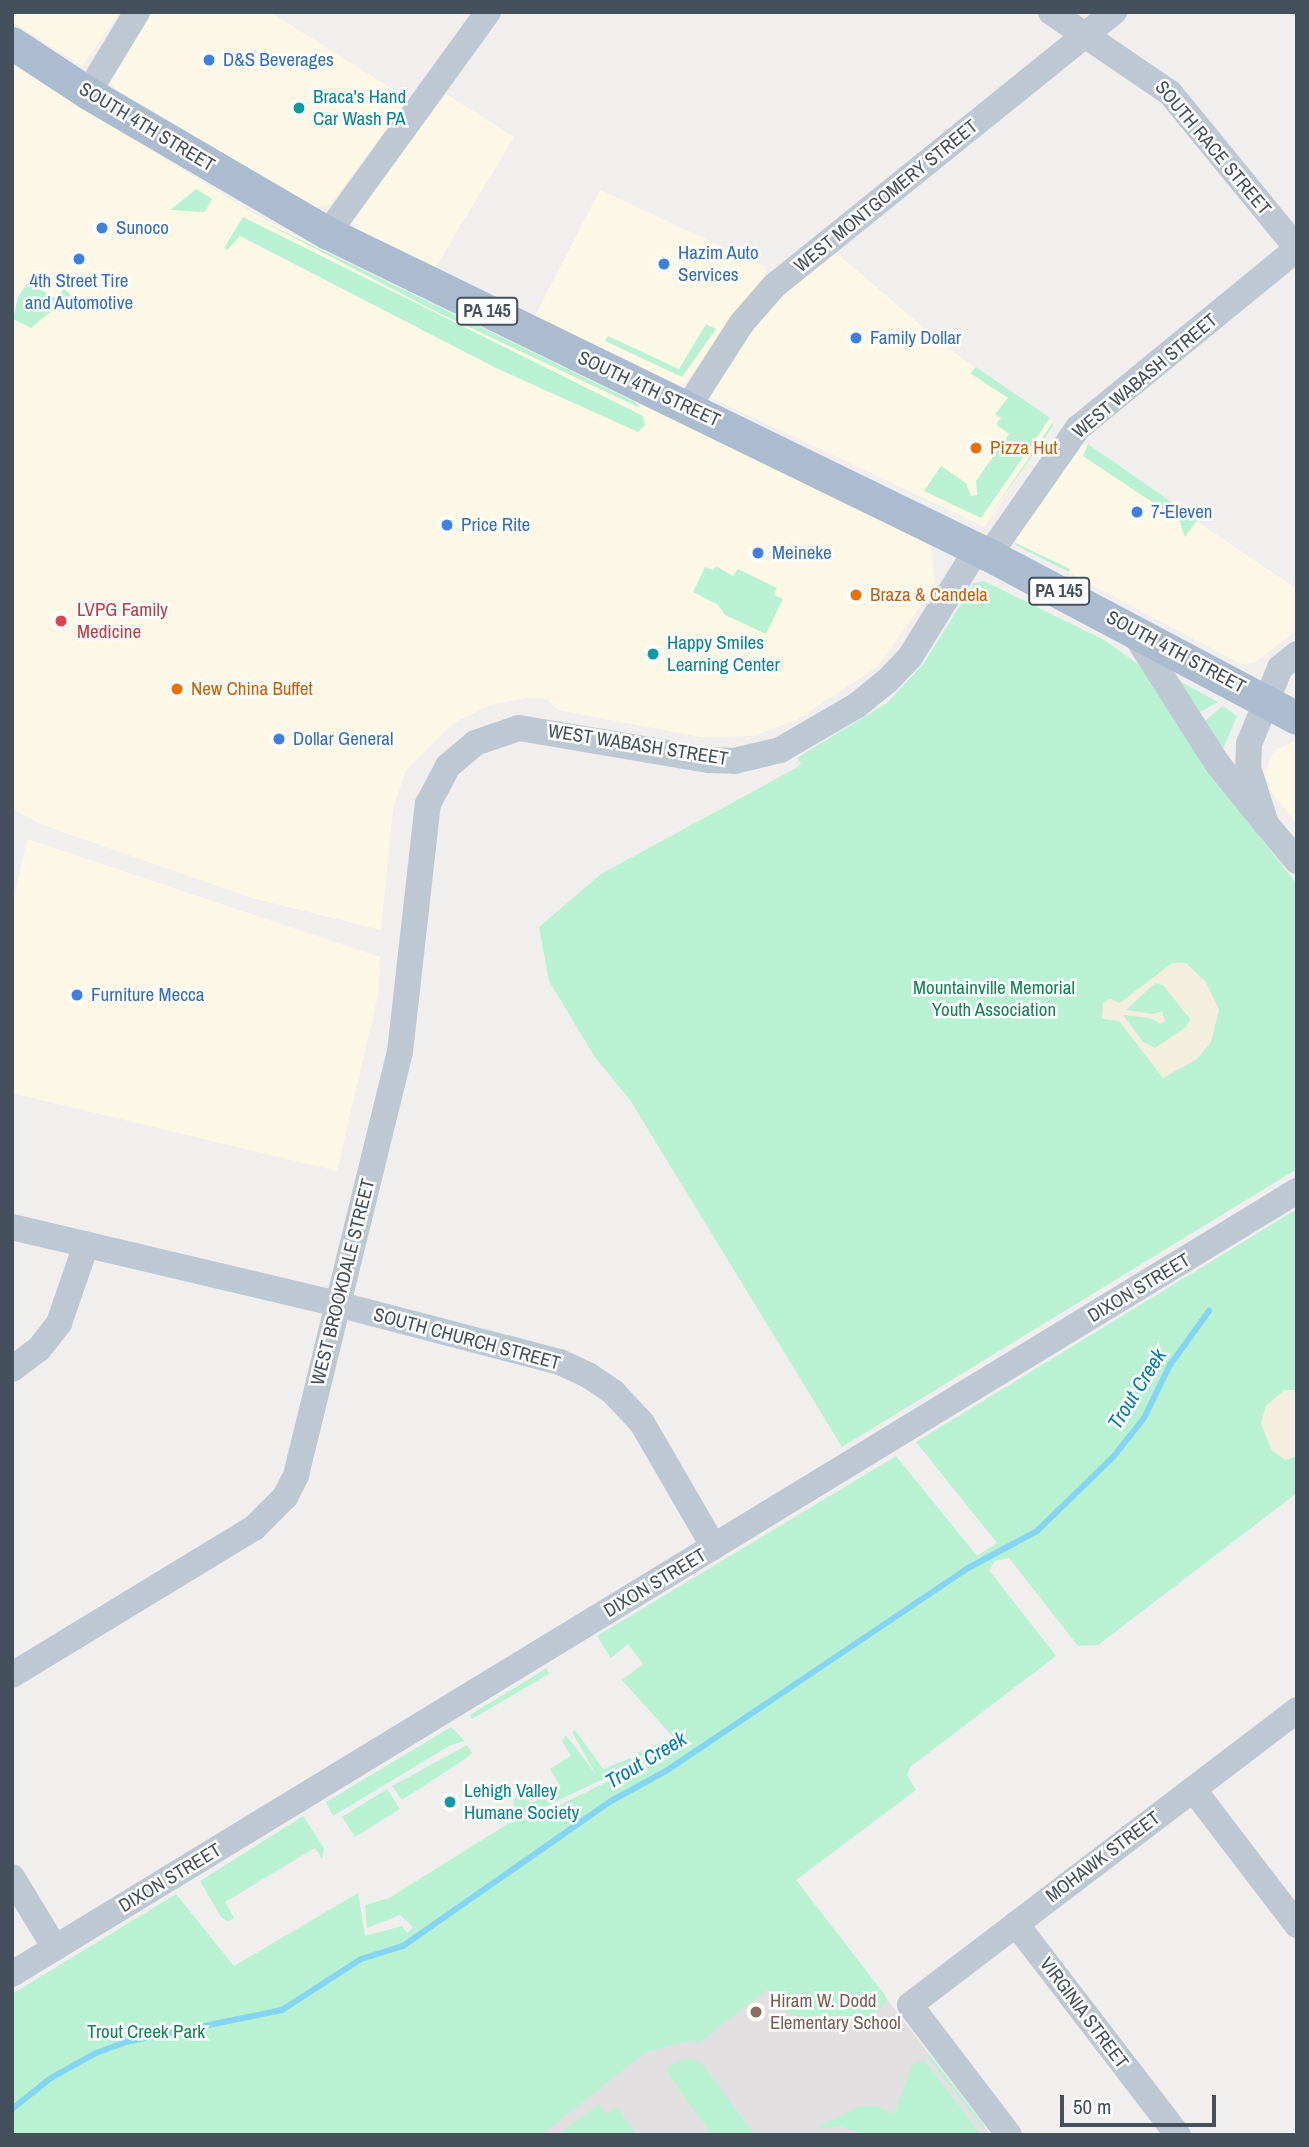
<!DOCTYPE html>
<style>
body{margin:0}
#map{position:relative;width:1309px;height:2147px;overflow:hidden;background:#f1eeee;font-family:"Archivo Narrow",sans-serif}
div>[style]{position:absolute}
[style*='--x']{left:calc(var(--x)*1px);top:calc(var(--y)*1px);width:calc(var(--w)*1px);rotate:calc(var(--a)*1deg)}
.commercial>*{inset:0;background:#fdf8e6}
.education>*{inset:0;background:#e2dfe0}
.green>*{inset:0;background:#b9f2d3}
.sand>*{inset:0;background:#f4eede}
.stream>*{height:6px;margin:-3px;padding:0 3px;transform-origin:3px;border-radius:3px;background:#83d5f3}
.minor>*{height:26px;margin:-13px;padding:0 13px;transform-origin:13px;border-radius:13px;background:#bec8d2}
.major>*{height:33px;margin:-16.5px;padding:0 16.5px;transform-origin:16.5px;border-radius:16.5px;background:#acbcd0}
.dots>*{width:19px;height:19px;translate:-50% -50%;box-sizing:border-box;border:4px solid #fff;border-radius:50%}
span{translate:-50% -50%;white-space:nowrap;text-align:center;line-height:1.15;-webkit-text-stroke:5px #fff;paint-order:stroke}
.shield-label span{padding:2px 5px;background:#fff;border:2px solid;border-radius:5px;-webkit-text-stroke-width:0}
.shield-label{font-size:18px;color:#45505d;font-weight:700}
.shop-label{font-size:19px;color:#366cbe}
.left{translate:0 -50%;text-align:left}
.culture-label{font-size:19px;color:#0d838f}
.street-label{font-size:19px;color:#45505d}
.food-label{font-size:19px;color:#c56008}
.health-label{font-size:19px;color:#be3a42}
.park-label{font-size:19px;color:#108551}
.education-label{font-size:19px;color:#785e54}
.water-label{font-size:21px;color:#027eac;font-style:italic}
.frame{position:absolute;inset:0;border:14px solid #45505d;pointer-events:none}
.scale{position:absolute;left:1060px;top:2095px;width:156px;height:32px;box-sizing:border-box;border:4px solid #45505d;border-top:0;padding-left:9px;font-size:21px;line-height:24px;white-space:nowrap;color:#45505d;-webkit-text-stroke:5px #fff;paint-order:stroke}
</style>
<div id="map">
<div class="commercial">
<div style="clip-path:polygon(12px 12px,120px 12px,82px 66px,12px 22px)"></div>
<div style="clip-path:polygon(150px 12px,270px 12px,408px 99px,330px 205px,314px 207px,115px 89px,110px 82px)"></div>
<div style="clip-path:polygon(12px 65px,258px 216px,404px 292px,919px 536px,931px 548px,935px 586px,877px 667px,796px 720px,754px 736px,700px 737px,558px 710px,547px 699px,526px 698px,493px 704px,455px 722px,406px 771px,393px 808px,381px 930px,252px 898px,40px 824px,12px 808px)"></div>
<div style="clip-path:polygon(446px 94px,514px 137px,435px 268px,357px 230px,352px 219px)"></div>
<div style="clip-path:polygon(600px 190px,766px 267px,765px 276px,685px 383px,678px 385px,535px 316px)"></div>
<div style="clip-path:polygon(833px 250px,945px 346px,1053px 422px,985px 527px,708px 396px,765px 310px)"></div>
<div style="clip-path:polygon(1079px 442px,1297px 589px,1297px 630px,1254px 663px,1241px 664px,1012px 542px)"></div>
<div style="clip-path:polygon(1297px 740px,1297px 825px,1271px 791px,1265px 772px,1274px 751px)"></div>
<div style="clip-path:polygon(27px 839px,380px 957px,378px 995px,337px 1171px,12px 1093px,12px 908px)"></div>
</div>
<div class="education">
<div style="clip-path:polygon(796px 1880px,991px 2135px,441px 2135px)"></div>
</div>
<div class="green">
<div style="clip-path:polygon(196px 189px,212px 199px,205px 212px,170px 210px)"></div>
<div style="clip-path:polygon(250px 215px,635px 402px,640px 408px,439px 313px)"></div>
<div style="clip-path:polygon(243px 217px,643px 416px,645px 425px,638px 432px,496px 368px,240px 236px,227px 250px,224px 248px)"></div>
<div style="clip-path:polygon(28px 282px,55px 298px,64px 289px,71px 295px,31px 328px,13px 319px,18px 297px)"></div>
<div style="clip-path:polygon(706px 324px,716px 329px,682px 377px,605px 341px,608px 336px,679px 369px)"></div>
<div style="clip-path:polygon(976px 367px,1050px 418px,981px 518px,924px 491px,941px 466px,966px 483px,971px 496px,977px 495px,976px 481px,1009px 434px,996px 424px,1001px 418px,995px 414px,1008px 398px,970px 373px)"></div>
<div style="clip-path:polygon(1053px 422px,1053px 426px,986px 521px)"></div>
<div style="clip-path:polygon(1088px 444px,1197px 520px,1185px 537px,1179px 520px,1083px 456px)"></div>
<div style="clip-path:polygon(1014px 542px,1070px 569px,1069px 572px,1017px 546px)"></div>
<div style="clip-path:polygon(716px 566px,733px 576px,738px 569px,777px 588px,774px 595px,783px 599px,766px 634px,725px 615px,718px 605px,693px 592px,705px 567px,713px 570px)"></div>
<div style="clip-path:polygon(984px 581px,1106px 641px,1147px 671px,1247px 821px,1297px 884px,1297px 1169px,842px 1447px,630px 1100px,594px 1056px,549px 981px,539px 927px,601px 874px,796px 768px,801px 763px,797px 758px,887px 703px,924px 663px,974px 583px)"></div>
<div style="clip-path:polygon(1178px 680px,1218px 702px,1198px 713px)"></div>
<div style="clip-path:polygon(1223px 706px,1237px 716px,1223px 749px,1203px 722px)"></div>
<div style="clip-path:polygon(1297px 1209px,1297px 1493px,1098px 1645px,1078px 1646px,1009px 1558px,995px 1561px,989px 1570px,1056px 1656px,910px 1767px,907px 1775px,916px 1790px,796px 1880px,885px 1995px,887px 2001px,875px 2012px,857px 2022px,816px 2024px,789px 2014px,768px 1989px,697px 2044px,694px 2040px,646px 2052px,541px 2135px,12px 2135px,12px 1994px,176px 1894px,234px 1966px,358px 1893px,365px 1936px,402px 1926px,407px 1933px,413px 1927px,400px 1915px,367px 1928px,365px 1905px,389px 1898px,509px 1823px,533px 1818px,635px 1768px,640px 1776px,648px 1770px,637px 1753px,673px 1737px,622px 1680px,643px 1664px,628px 1644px,611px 1658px,597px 1636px,896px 1456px,977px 1556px,997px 1543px,916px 1442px)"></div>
<div style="clip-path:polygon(547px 1668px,549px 1674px,472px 1719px,470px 1715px)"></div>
<div style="clip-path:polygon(451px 1727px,465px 1741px,451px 1745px,333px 1816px,326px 1802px)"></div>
<div style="clip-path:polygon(575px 1730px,603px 1769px,630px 1758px,635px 1764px,540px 1809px,520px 1813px,513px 1803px,520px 1787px,531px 1804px,560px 1786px,550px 1769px,571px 1756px,562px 1741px,566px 1735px,597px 1776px,572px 1732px)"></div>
<div style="clip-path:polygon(467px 1745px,472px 1753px,465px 1759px,402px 1800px,392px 1786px)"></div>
<div style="clip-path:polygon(387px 1789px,400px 1809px,355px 1837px,342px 1817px)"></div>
<div style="clip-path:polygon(303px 1816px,324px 1848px,322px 1859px,315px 1848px,225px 1902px,234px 1918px,228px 1922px,221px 1917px,200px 1881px)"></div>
<div style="clip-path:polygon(930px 2055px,984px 2125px,984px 2130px,928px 2057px)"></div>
<div style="clip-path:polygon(683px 2059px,700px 2061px,755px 2135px,712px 2135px,665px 2069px)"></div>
<div style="clip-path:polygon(924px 2060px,981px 2135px,867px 2135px,840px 2126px,814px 2129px,860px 2106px,877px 2106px,894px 2114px,913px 2064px)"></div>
<div style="clip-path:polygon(599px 2104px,607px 2114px,617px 2106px,637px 2135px,558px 2135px)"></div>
</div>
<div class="sand">
<div style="clip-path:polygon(evenodd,1172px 963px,1186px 963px,1206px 982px,1219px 1010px,1211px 1042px,1197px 1059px,1163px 1078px,1119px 1021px,1102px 1019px,1103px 1003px,1110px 999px,1120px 1003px,1172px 963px,1155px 983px,1163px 985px,1190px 1019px,1186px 1027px,1155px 1048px,1143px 1042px,1123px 1015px,1150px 1018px,1161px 1024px,1165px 1021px,1162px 1011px,1153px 1014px,1126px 1010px,1155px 983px)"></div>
<div style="clip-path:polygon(1284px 1390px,1297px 1390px,1297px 1456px,1286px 1460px,1272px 1451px,1261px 1423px,1266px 1406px)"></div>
</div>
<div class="stream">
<div style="--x:12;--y:2109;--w:50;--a:-38.5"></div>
<div style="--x:51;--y:2078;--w:51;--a:-29.1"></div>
<div style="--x:96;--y:2053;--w:32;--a:-20"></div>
<div style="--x:126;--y:2042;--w:159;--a:-11.6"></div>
<div style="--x:282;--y:2010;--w:94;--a:-32.8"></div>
<div style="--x:361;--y:1959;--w:44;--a:-17.2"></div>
<div style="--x:403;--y:1946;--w:254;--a:-34.9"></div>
<div style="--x:611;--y:1801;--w:63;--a:-28.6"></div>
<div style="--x:666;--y:1771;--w:366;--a:-33.9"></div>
<div style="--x:970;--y:1567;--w:76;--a:-28.2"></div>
<div style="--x:1037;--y:1531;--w:107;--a:-44.2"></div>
<div style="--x:1114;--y:1456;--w:48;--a:-51.7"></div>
<div style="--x:1144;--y:1418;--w:59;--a:-63.9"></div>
<div style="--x:1170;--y:1365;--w:67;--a:-54.2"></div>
</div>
<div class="minor">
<div style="--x:1051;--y:12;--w:144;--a:34.2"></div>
<div style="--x:1170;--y:93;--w:200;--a:50.7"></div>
<div style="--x:88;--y:93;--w:95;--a:-58.8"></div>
<div style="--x:328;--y:233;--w:273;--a:-54.1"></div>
<div style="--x:688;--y:407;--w:98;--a:-57.4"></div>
<div style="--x:741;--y:324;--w:50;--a:-49"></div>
<div style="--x:774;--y:286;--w:437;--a:-38.9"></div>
<div style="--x:989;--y:555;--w:155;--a:-55"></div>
<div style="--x:1078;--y:428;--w:283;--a:-39.3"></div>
<div style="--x:1136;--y:636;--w:151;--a:57.5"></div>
<div style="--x:1217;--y:763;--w:78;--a:51.2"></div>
<div style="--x:1297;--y:654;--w:22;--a:141"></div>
<div style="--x:1280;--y:668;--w:82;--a:112.2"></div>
<div style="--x:1249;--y:744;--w:24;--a:92"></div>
<div style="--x:1248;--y:768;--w:59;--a:72.2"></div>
<div style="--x:1266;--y:824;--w:48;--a:50"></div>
<div style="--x:12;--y:1227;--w:334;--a:13.3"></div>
<div style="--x:337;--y:1304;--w:230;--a:14.6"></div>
<div style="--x:560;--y:1362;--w:31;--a:25"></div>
<div style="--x:588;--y:1375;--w:30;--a:34"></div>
<div style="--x:613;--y:1392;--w:42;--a:46.9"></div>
<div style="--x:642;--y:1423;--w:143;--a:59.9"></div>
<div style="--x:12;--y:1369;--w:34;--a:-37"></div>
<div style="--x:39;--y:1349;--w:33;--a:-52"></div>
<div style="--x:59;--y:1323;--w:83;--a:-70.9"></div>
<div style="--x:12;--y:1675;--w:283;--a:-31.3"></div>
<div style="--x:254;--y:1528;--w:44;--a:-45"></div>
<div style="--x:285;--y:1497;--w:25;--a:-63"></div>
<div style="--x:296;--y:1475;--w:436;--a:-76.2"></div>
<div style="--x:400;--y:1052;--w:250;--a:-83.6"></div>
<div style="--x:428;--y:804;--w:43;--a:-62.2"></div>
<div style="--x:448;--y:766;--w:35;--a:-40"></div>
<div style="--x:475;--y:743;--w:46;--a:-18.8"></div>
<div style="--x:519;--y:728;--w:193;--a:9.6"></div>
<div style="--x:709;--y:760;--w:25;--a:2"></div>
<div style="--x:734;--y:761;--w:47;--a:-13.4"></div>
<div style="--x:780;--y:750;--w:88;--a:-30.1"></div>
<div style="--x:856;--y:706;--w:40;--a:-39"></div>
<div style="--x:887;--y:681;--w:33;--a:-46"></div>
<div style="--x:910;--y:657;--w:127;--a:-58.2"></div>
<div style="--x:1193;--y:1789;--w:171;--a:52.6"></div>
<div style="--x:12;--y:1877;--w:83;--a:58.8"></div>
<div style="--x:1016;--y:1924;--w:266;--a:52.5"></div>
<div style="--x:12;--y:1974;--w:1505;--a:-31.36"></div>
<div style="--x:1009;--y:2135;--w:163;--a:-127.3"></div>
<div style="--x:910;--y:2005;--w:487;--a:-37.3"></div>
</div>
<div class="major">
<div style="--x:12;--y:43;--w:91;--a:33.3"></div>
<div style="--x:88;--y:93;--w:278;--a:30.3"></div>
<div style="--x:328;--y:233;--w:735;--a:25.97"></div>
<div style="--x:989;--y:555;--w:348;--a:27.9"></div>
</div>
<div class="dots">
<div style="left:209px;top:60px;background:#3f7fe0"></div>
<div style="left:299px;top:108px;background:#0f9aa8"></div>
<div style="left:102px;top:228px;background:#3f7fe0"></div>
<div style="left:79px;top:259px;background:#3f7fe0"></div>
<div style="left:664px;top:264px;background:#3f7fe0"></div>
<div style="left:856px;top:338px;background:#3f7fe0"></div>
<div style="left:976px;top:448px;background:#e8710a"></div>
<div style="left:1137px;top:512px;background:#3f7fe0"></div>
<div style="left:447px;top:525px;background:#3f7fe0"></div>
<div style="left:758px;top:553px;background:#3f7fe0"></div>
<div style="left:856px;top:595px;background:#e8710a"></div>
<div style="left:61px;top:621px;background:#e0444e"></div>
<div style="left:653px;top:654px;background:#0f9aa8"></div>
<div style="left:177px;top:689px;background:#e8710a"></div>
<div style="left:279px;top:739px;background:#3f7fe0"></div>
<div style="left:77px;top:995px;background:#3f7fe0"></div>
<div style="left:450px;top:1802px;background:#0f9aa8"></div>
<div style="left:756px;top:2012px;background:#8d6e63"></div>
</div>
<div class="shield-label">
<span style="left:487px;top:311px">PA 145</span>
<span style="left:1059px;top:591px">PA 145</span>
</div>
<div class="shop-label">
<span class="left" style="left:223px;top:60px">D&amp;S Beverages</span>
<span class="left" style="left:116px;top:228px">Sunoco</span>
<span class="left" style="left:678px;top:264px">Hazim Auto<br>Services</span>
<span style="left:79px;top:292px">4th Street Tire<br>and Automotive</span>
<span class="left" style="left:870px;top:338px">Family Dollar</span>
<span class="left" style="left:1151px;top:512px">7-Eleven</span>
<span class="left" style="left:461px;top:525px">Price Rite</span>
<span class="left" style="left:772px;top:553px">Meineke</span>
<span class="left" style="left:293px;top:739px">Dollar General</span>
<span class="left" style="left:91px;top:995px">Furniture Mecca</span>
</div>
<div class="culture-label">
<span class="left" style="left:313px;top:108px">Braca's Hand<br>Car Wash PA</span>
<span class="left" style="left:667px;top:654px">Happy Smiles<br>Learning Center</span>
<span class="left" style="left:464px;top:1802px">Lehigh Valley<br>Humane Society</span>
</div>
<div class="street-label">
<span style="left:147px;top:127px;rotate:31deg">SOUTH 4TH STREET</span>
<span style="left:1213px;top:148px;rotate:50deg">SOUTH RACE STREET</span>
<span style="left:886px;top:196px;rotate:-39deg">WEST MONTGOMERY STREET</span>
<span style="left:1145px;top:376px;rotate:-40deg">WEST WABASH STREET</span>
<span style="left:649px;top:389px;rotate:25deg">SOUTH 4TH STREET</span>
<span style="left:1176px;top:652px;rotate:28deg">SOUTH 4TH STREET</span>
<span style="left:638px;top:745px;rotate:9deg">WEST WABASH STREET</span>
<span style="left:343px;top:1282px;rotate:-76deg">WEST BROOKDALE STREET</span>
<span style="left:1139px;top:1288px;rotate:-31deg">DIXON STREET</span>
<span style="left:467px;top:1339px;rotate:15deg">SOUTH CHURCH STREET</span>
<span style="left:655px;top:1583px;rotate:-31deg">DIXON STREET</span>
<span style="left:1103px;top:1857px;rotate:-37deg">MOHAWK STREET</span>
<span style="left:170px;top:1878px;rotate:-31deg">DIXON STREET</span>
<span style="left:1084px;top:2013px;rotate:53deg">VIRGINIA STREET</span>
</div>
<div class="food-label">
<span class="left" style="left:990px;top:448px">Pizza Hut</span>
<span class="left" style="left:870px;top:595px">Braza &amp; Candela</span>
<span class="left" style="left:191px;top:689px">New China Buffet</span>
</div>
<div class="health-label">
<span class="left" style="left:77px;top:621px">LVPG Family<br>Medicine</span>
</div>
<div class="park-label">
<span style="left:994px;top:999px">Mountainville Memorial<br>Youth Association</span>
<span style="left:146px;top:2032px">Trout Creek Park</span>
</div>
<div class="education-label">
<span class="left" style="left:770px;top:2012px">Hiram W. Dodd<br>Elementary School</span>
</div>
<div class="water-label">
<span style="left:1137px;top:1389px;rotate:-58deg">Trout Creek</span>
<span style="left:646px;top:1760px;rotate:-31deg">Trout Creek</span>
</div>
<div class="frame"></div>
<div class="scale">50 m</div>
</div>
